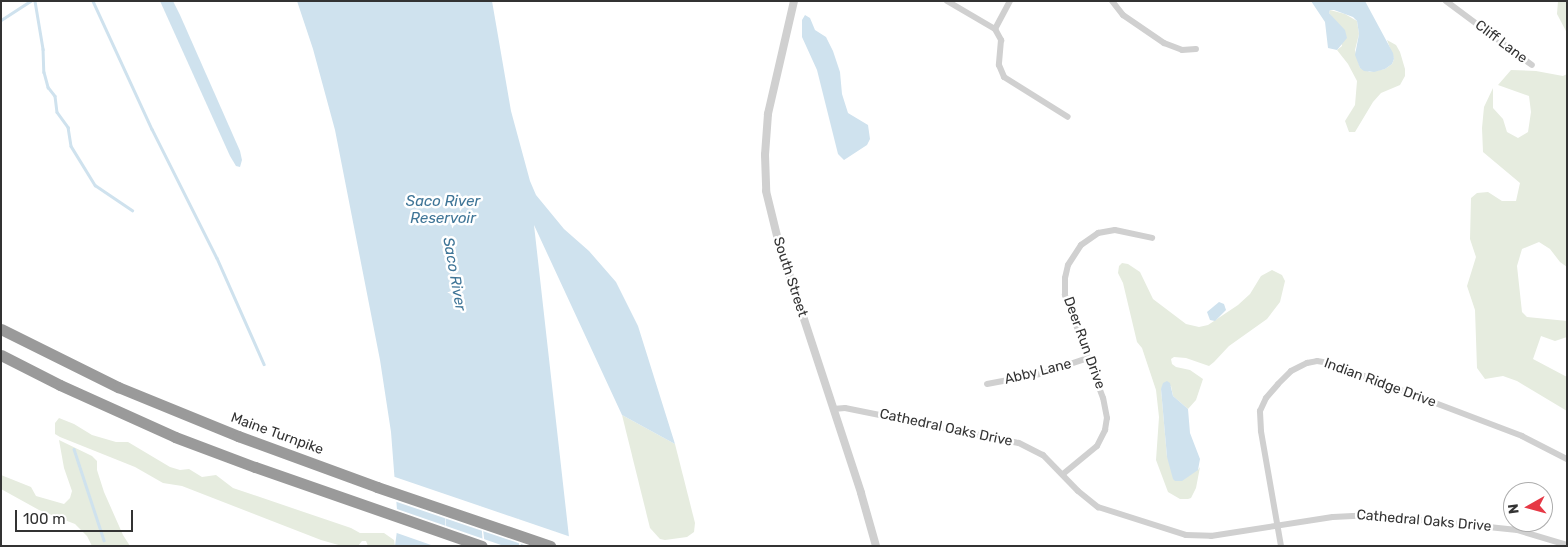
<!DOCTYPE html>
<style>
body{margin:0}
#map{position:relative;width:1568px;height:547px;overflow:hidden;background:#fff;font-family:Rubik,sans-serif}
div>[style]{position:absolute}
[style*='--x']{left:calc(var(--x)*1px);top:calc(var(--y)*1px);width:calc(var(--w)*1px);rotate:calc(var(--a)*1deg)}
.green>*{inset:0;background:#e6ecdf}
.water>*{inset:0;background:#cfe2ee}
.pier>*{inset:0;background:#fff}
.stream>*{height:2.5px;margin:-1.25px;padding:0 1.25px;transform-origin:1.25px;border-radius:1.25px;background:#cfe2ee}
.minor>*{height:6px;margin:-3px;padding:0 3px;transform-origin:3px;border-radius:3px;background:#d0d0d0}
.tertiary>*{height:8px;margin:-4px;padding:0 4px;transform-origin:4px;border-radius:4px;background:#d0d0d0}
.motorway>*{height:11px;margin:-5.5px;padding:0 5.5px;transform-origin:5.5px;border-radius:5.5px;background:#9a9a9a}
span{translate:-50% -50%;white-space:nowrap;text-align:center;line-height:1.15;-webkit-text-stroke:5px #fff;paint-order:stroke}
.street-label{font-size:14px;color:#333}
.water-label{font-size:15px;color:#3f7597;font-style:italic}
.frame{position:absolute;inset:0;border:2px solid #333;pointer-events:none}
.north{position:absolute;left:1503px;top:482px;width:50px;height:50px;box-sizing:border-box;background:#fff;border:1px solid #adadad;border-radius:50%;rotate:263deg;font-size:14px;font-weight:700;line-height:20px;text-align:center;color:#333}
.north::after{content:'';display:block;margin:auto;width:18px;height:22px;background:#e63946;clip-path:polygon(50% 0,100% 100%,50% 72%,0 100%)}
.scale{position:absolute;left:15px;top:510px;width:118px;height:22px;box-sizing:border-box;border:2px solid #333;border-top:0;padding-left:6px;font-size:15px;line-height:18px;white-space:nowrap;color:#333;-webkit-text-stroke:4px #fff;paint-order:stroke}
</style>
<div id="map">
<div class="green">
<div style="clip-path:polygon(1558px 1px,1567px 1px,1567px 33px,1557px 14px)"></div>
<div style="clip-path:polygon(1330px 10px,1345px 14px,1357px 21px,1359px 34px,1355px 50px,1360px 68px,1370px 72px,1385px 69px,1392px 64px,1394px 59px,1387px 40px,1396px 45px,1400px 52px,1405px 69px,1405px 76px,1400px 85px,1381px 93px,1373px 102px,1355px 132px,1349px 132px,1345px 121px,1355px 105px,1357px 81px,1348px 64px,1337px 50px,1342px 46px,1336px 22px,1329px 13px)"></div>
<div style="clip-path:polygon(1511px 70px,1536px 71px,1563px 76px,1567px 74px,1567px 267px,1560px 262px,1550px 249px,1539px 242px,1522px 249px,1517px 266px,1522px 312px,1527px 317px,1567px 321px,1567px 337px,1555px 341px,1541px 336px,1533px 359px,1567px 377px,1567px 411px,1517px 381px,1503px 376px,1485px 379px,1477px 368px,1475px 310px,1467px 286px,1476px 257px,1470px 239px,1471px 198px,1477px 193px,1488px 192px,1502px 201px,1516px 201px,1520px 183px,1483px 152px,1482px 128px,1484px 107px,1493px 88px,1493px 108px,1503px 119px,1507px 132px,1518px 138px,1528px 132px,1531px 112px,1529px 96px,1498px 85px)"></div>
<div style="clip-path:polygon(1122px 263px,1128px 264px,1140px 272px,1153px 299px,1186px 324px,1199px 327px,1208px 325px,1238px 305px,1250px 294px,1261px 276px,1272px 270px,1282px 275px,1285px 281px,1280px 302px,1267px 319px,1229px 346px,1214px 362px,1209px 366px,1186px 358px,1174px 357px,1171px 359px,1172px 364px,1176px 367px,1190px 370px,1203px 379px,1196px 400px,1188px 409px,1173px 396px,1171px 386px,1161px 389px,1167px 457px,1198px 470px,1200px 467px,1196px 488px,1191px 498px,1188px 499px,1180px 499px,1168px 492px,1156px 460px,1159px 417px,1156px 390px,1142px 348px,1137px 342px,1123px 283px,1118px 273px,1119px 266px)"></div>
<div style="clip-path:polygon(622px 415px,675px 444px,695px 523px,694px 532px,687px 537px,665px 540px,660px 539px,650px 528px)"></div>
<div style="clip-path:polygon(59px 418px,74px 424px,92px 435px,116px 442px,128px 442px,170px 467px,180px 470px,189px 469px,202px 477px,216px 475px,233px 488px,351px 528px,360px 533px,384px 533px,394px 540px,395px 546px,368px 546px,366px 541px,362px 541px,358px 546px,342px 546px,321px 540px,182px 486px,163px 483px,135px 467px,60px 437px,55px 434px,55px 423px)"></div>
<div style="clip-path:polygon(59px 440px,92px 456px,97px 461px,97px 470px,104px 492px,123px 535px,130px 546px,92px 546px,87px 536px,75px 524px,39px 510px,1px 489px,1px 475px,31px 487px,36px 496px,64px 504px,70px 498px,72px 491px,64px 468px)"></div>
</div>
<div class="water">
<div style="clip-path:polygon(160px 1px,173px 1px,180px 15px,240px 151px,242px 160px,240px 167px,236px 166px,230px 156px)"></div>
<div style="clip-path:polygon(297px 1px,492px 1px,511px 111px,530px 181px,536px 195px,564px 229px,589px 251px,616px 282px,638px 326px,675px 444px,622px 415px,534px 225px,570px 546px,557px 546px,555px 530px,556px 546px,521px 546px,518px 517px,519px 546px,485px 546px,480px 504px,483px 546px,448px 546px,443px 492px,447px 546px,395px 546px,398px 523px,391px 432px,380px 360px,335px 130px,313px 49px)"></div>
<div style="clip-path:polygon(1311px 1px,1365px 1px,1393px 53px,1394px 59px,1392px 64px,1385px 69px,1374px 72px,1364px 71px,1360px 68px,1355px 55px,1359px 34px,1357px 21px,1353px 17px,1334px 10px,1330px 10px,1329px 13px,1345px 30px,1347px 38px,1337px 50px,1328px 48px,1325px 22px)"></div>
<div style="clip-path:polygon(805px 15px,810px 18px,815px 30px,826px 37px,833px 51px,840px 72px,842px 94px,848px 113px,868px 125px,870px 139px,867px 145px,844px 160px,838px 154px,817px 70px,802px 37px,802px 20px)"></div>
<div style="clip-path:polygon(1219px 302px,1224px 304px,1226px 310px,1215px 321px,1210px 320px,1207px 312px)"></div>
<div style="clip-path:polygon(1167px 381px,1170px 383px,1173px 396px,1188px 409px,1190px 433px,1200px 459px,1198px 470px,1182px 481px,1175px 481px,1173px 479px,1167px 457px,1161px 389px,1163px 383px)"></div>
</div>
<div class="pier">
<div style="clip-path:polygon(392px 476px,571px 537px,572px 546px,527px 546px,394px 501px)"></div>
<div style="clip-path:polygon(394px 508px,504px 546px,434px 546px,394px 532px)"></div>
</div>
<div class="stream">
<div style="--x:35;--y:1;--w:49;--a:80.5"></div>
<div style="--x:43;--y:49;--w:23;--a:88"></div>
<div style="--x:44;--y:72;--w:16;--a:75"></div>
<div style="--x:48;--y:87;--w:11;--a:52"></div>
<div style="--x:55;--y:96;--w:16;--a:83"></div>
<div style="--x:57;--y:112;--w:19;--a:54"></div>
<div style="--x:68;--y:127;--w:19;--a:81"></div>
<div style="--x:71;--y:146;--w:46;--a:58.4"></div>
<div style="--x:95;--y:185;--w:45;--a:34"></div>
<div style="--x:93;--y:1;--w:141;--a:65.3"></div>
<div style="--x:152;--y:129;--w:144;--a:63.3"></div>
<div style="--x:217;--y:258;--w:116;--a:66.1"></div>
<div style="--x:1;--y:20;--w:35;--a:-33"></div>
<div style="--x:74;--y:449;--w:96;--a:71.8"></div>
</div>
<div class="minor">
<div style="--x:947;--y:1;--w:56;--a:30.3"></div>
<div style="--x:995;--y:29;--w:13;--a:61"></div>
<div style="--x:1001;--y:40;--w:25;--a:95"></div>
<div style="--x:999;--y:65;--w:13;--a:67"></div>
<div style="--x:1004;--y:77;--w:75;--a:32"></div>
<div style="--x:1112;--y:1;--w:18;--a:52"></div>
<div style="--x:1123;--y:15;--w:50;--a:34.3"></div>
<div style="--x:1164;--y:43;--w:19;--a:21"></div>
<div style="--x:1182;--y:50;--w:14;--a:-4"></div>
<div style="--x:1446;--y:1;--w:107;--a:36.7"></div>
<div style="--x:995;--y:29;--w:32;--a:-62"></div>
<div style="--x:987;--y:384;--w:54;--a:-10.7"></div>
<div style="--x:1040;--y:374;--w:51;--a:-18.4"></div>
<div style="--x:833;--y:409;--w:12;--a:-5"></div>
<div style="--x:845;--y:408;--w:177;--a:11.4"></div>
<div style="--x:1019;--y:443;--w:27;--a:27"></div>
<div style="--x:1043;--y:455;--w:50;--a:45.8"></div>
<div style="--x:1078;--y:491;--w:26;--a:39"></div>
<div style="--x:1098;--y:507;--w:92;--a:17.7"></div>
<div style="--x:1186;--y:535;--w:25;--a:2"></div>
<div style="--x:1211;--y:536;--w:123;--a:-8.9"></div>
<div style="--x:1333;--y:517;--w:40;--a:-2.9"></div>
<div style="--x:1373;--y:515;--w:145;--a:5.9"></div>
<div style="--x:1517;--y:530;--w:52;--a:16.7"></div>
<div style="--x:1063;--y:474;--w:44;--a:-39.5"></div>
<div style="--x:1097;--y:446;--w:18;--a:-63"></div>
<div style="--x:1105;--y:430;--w:12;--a:-81"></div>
<div style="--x:1107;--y:418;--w:20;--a:-101"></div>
<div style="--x:1103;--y:398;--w:110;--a:-110.3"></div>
<div style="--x:1065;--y:295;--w:17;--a:-90"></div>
<div style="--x:1065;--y:278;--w:13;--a:-77"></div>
<div style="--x:1068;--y:265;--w:24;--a:-57"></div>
<div style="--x:1081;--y:245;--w:21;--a:-35"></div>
<div style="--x:1098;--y:233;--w:17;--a:-10"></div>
<div style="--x:1115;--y:230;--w:38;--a:12"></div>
<div style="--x:1281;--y:546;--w:117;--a:-99.9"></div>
<div style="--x:1261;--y:431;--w:20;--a:-93"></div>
<div style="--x:1260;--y:411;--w:14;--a:-65"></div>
<div style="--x:1266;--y:398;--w:18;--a:-49"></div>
<div style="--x:1278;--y:384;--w:18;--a:-45"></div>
<div style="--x:1291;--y:371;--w:18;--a:-27"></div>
<div style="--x:1307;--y:363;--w:10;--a:-11"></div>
<div style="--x:1317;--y:361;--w:12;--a:9"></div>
<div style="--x:1329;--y:363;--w:46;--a:20.4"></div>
<div style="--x:1372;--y:379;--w:160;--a:20.8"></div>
<div style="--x:1522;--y:436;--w:51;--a:27.1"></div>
</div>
<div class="tertiary">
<div style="--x:794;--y:1;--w:116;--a:103"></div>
<div style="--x:768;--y:114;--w:41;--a:94.2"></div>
<div style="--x:765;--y:155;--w:36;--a:88"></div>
<div style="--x:766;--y:191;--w:50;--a:76.2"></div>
<div style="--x:778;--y:240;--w:266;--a:71.8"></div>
<div style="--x:861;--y:493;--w:55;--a:74.2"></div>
</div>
<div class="motorway">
<div style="--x:1;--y:329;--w:131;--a:26.4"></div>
<div style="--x:118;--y:387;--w:130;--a:22.2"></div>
<div style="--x:238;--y:436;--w:148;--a:20.1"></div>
<div style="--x:377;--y:487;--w:183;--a:18.8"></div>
<div style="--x:1;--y:355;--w:66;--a:27"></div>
<div style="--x:60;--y:385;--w:126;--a:24.3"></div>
<div style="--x:175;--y:437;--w:85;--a:20.6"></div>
<div style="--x:255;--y:467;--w:240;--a:19.2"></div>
</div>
<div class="street-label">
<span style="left:1501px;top:42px;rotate:37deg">Cliff Lane</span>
<span style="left:790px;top:277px;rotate:72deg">South Street</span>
<span style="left:1084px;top:343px;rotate:70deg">Deer Run Drive</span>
<span style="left:1038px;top:372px;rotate:-14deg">Abby Lane</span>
<span style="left:1380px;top:383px;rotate:20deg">Indian Ridge Drive</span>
<span style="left:946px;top:428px;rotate:12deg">Cathedral Oaks Drive</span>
<span style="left:277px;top:434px;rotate:20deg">Maine Turnpike</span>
<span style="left:1424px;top:521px;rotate:5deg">Cathedral Oaks Drive</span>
</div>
<div class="water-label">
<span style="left:443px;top:210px">Saco River<br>Reservoir</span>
<span style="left:454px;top:274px;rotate:80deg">Saco River</span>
</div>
<div class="frame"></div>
<div class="north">N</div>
<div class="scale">100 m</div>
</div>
